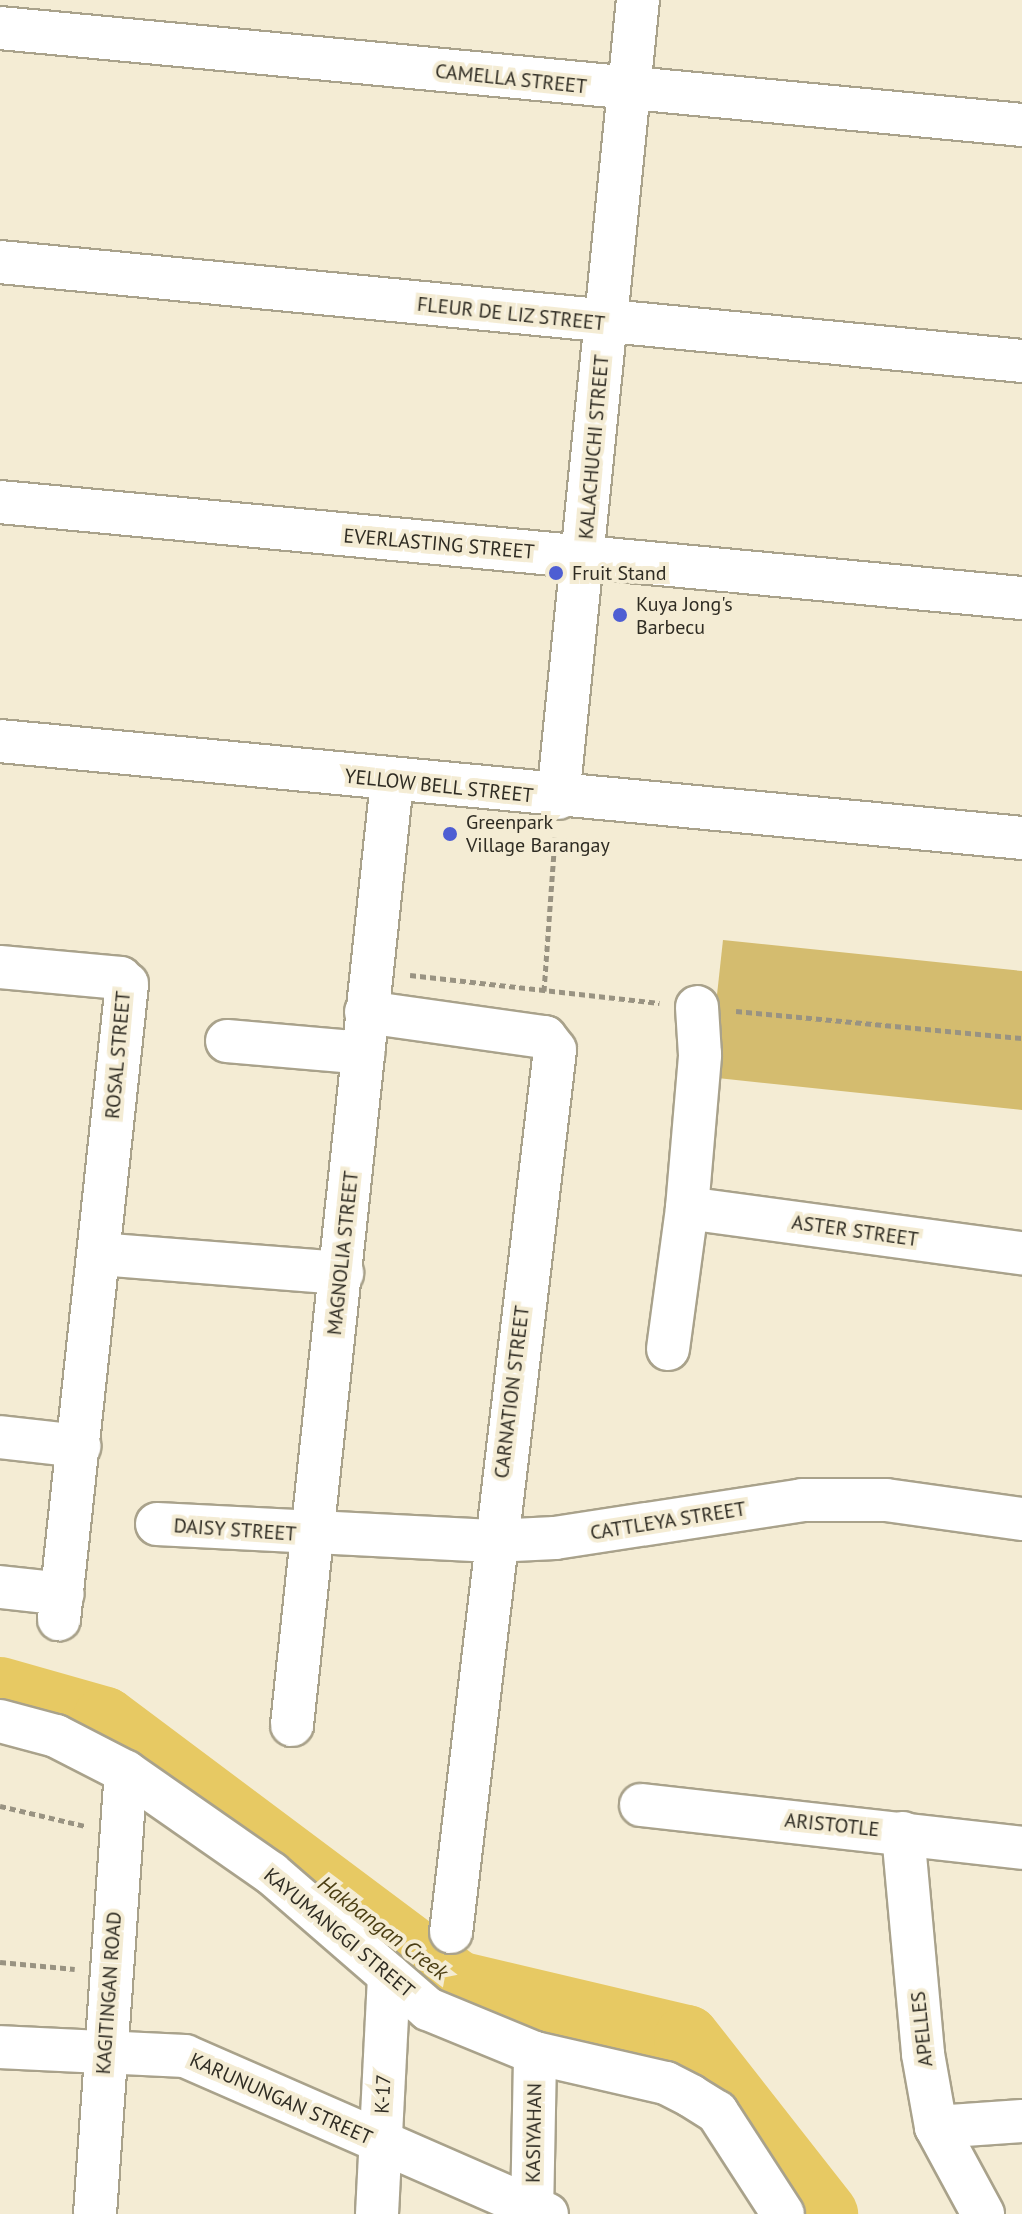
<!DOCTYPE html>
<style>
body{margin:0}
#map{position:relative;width:1022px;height:2214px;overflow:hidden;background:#f4ecd4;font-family:"PT Sans",sans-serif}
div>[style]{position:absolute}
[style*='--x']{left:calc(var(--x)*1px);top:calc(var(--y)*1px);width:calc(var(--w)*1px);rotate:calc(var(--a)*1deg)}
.green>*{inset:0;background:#d4bc6f}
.river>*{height:66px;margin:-33px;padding:0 33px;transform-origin:33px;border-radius:33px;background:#e7c963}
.path>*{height:5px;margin-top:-2.5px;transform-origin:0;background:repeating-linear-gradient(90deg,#999382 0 6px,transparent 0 10px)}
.roads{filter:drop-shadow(2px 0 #a9a28b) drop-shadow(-2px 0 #a9a28b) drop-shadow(0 2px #a9a28b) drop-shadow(0 -2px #a9a28b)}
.minor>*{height:42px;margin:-21px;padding:0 21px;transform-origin:21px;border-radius:21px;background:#fff}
.dots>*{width:22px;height:22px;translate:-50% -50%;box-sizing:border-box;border:4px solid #f4ecd4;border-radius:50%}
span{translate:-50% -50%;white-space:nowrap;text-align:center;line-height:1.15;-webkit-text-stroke:8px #f4ecd4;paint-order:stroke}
.street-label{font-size:20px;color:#2f2c23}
.poi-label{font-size:20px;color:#2f2c23}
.left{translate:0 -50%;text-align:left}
.water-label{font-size:22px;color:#4c3f14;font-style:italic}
</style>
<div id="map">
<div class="green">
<div style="clip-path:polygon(723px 940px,1022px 971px,1022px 1110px,708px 1077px)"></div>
</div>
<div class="river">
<div style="--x:0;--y:1690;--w:109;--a:15.9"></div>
<div style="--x:105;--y:1720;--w:441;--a:36.8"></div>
<div style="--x:458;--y:1984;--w:235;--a:13.3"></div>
<div style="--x:687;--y:2038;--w:224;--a:51.9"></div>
</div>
<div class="path">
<div style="--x:410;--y:975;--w:251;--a:6.4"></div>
<div style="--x:544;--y:991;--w:154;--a:-85.9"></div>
<div style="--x:736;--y:1011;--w:287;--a:5.4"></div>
<div style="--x:0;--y:1806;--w:87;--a:13.2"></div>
<div style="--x:0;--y:1962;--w:75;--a:5.3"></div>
</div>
<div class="roads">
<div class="minor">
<div style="--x:0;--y:28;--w:1027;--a:5.42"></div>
<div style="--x:0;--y:262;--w:1027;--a:5.53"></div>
<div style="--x:0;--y:502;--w:1026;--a:5.37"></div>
<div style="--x:0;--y:741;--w:1027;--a:5.42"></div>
<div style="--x:558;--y:798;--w:802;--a:-84.28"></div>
<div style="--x:0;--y:967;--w:121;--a:5.2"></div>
<div style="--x:120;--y:978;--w:9;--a:41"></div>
<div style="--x:127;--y:984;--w:639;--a:96.11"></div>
<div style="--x:366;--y:1012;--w:181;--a:8"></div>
<div style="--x:545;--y:1037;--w:16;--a:52"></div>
<div style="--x:555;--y:1050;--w:888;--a:96.72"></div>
<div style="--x:227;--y:1041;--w:137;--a:5"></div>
<div style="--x:687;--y:1208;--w:338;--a:7.7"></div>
<div style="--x:99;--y:1254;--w:244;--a:4.5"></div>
<div style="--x:668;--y:1349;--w:142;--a:-82.3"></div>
<div style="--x:687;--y:1208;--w:154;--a:-85.1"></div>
<div style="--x:700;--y:1055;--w:48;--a:-93.6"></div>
<div style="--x:0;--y:1437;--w:80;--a:6.5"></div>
<div style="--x:157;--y:1524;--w:336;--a:2.9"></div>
<div style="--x:493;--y:1541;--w:62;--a:-2.8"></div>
<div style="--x:555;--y:1538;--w:250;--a:-8.7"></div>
<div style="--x:802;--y:1500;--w:84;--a:0"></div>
<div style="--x:886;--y:1500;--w:137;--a:8"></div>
<div style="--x:0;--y:1587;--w:63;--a:6.3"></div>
<div style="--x:0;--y:1721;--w:58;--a:15"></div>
<div style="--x:56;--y:1736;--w:79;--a:27.2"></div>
<div style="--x:126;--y:1772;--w:177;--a:34.9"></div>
<div style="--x:271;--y:1873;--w:208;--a:40.9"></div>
<div style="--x:428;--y:2009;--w:116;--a:22.4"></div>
<div style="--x:535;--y:2053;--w:134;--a:12.9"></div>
<div style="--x:666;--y:2083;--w:28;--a:27"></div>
<div style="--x:691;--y:2096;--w:31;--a:32"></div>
<div style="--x:717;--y:2112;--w:121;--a:57.1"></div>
<div style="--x:292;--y:1725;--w:949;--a:-83.95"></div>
<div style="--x:641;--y:1805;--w:383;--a:6.4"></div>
<div style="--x:903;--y:1833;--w:222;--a:84.8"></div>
<div style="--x:923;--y:2054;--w:74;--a:79.9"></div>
<div style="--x:936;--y:2127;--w:99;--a:61.6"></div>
<div style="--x:0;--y:2047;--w:185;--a:2.8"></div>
<div style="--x:185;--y:2056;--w:395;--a:23.6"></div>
<div style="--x:936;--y:2127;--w:86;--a:-4"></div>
<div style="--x:95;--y:2214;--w:443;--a:-86"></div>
<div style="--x:377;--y:2214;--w:239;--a:-87.1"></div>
<div style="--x:532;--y:2214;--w:161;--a:-88.9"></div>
</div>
</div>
<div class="dots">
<div style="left:556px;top:573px;background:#4e5ed3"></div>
<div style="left:620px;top:615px;background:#4e5ed3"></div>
<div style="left:450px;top:834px;background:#4e5ed3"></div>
</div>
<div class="street-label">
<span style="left:511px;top:79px;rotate:6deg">CAMELLA STREET</span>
<span style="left:511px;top:314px;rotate:6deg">FLEUR DE LIZ STREET</span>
<span style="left:594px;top:447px;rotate:-85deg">KALACHUCHI STREET</span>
<span style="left:439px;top:544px;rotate:5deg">EVERLASTING STREET</span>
<span style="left:439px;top:786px;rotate:6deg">YELLOW BELL STREET</span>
<span style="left:118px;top:1055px;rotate:-85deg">ROSAL STREET</span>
<span style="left:855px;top:1231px;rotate:8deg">ASTER STREET</span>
<span style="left:343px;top:1253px;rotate:-84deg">MAGNOLIA STREET</span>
<span style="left:512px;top:1392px;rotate:-83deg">CARNATION STREET</span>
<span style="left:668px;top:1521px;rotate:-9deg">CATTLEYA STREET</span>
<span style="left:235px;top:1530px;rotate:4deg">DAISY STREET</span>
<span style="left:832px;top:1825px;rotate:6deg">ARISTOTLE</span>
<span style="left:339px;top:1933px;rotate:40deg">KAYUMANGGI STREET</span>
<span style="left:109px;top:1993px;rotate:-86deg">KAGITINGAN ROAD</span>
<span style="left:922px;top:2029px;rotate:-96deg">APELLES</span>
<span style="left:383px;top:2094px;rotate:-87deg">K-17</span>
<span style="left:281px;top:2099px;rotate:24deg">KARUNUNGAN STREET</span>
<span style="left:534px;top:2133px;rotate:-89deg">KASIYAHAN</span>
</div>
<div class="poi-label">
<span class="left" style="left:572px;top:573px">Fruit Stand</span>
<span class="left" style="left:636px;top:616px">Kuya Jong's<br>Barbecu</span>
<span class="left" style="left:466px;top:834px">Greenpark<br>Village Barangay</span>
</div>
<div class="water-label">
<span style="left:383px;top:1928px;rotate:37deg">Hakbangan Creek</span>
</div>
</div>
